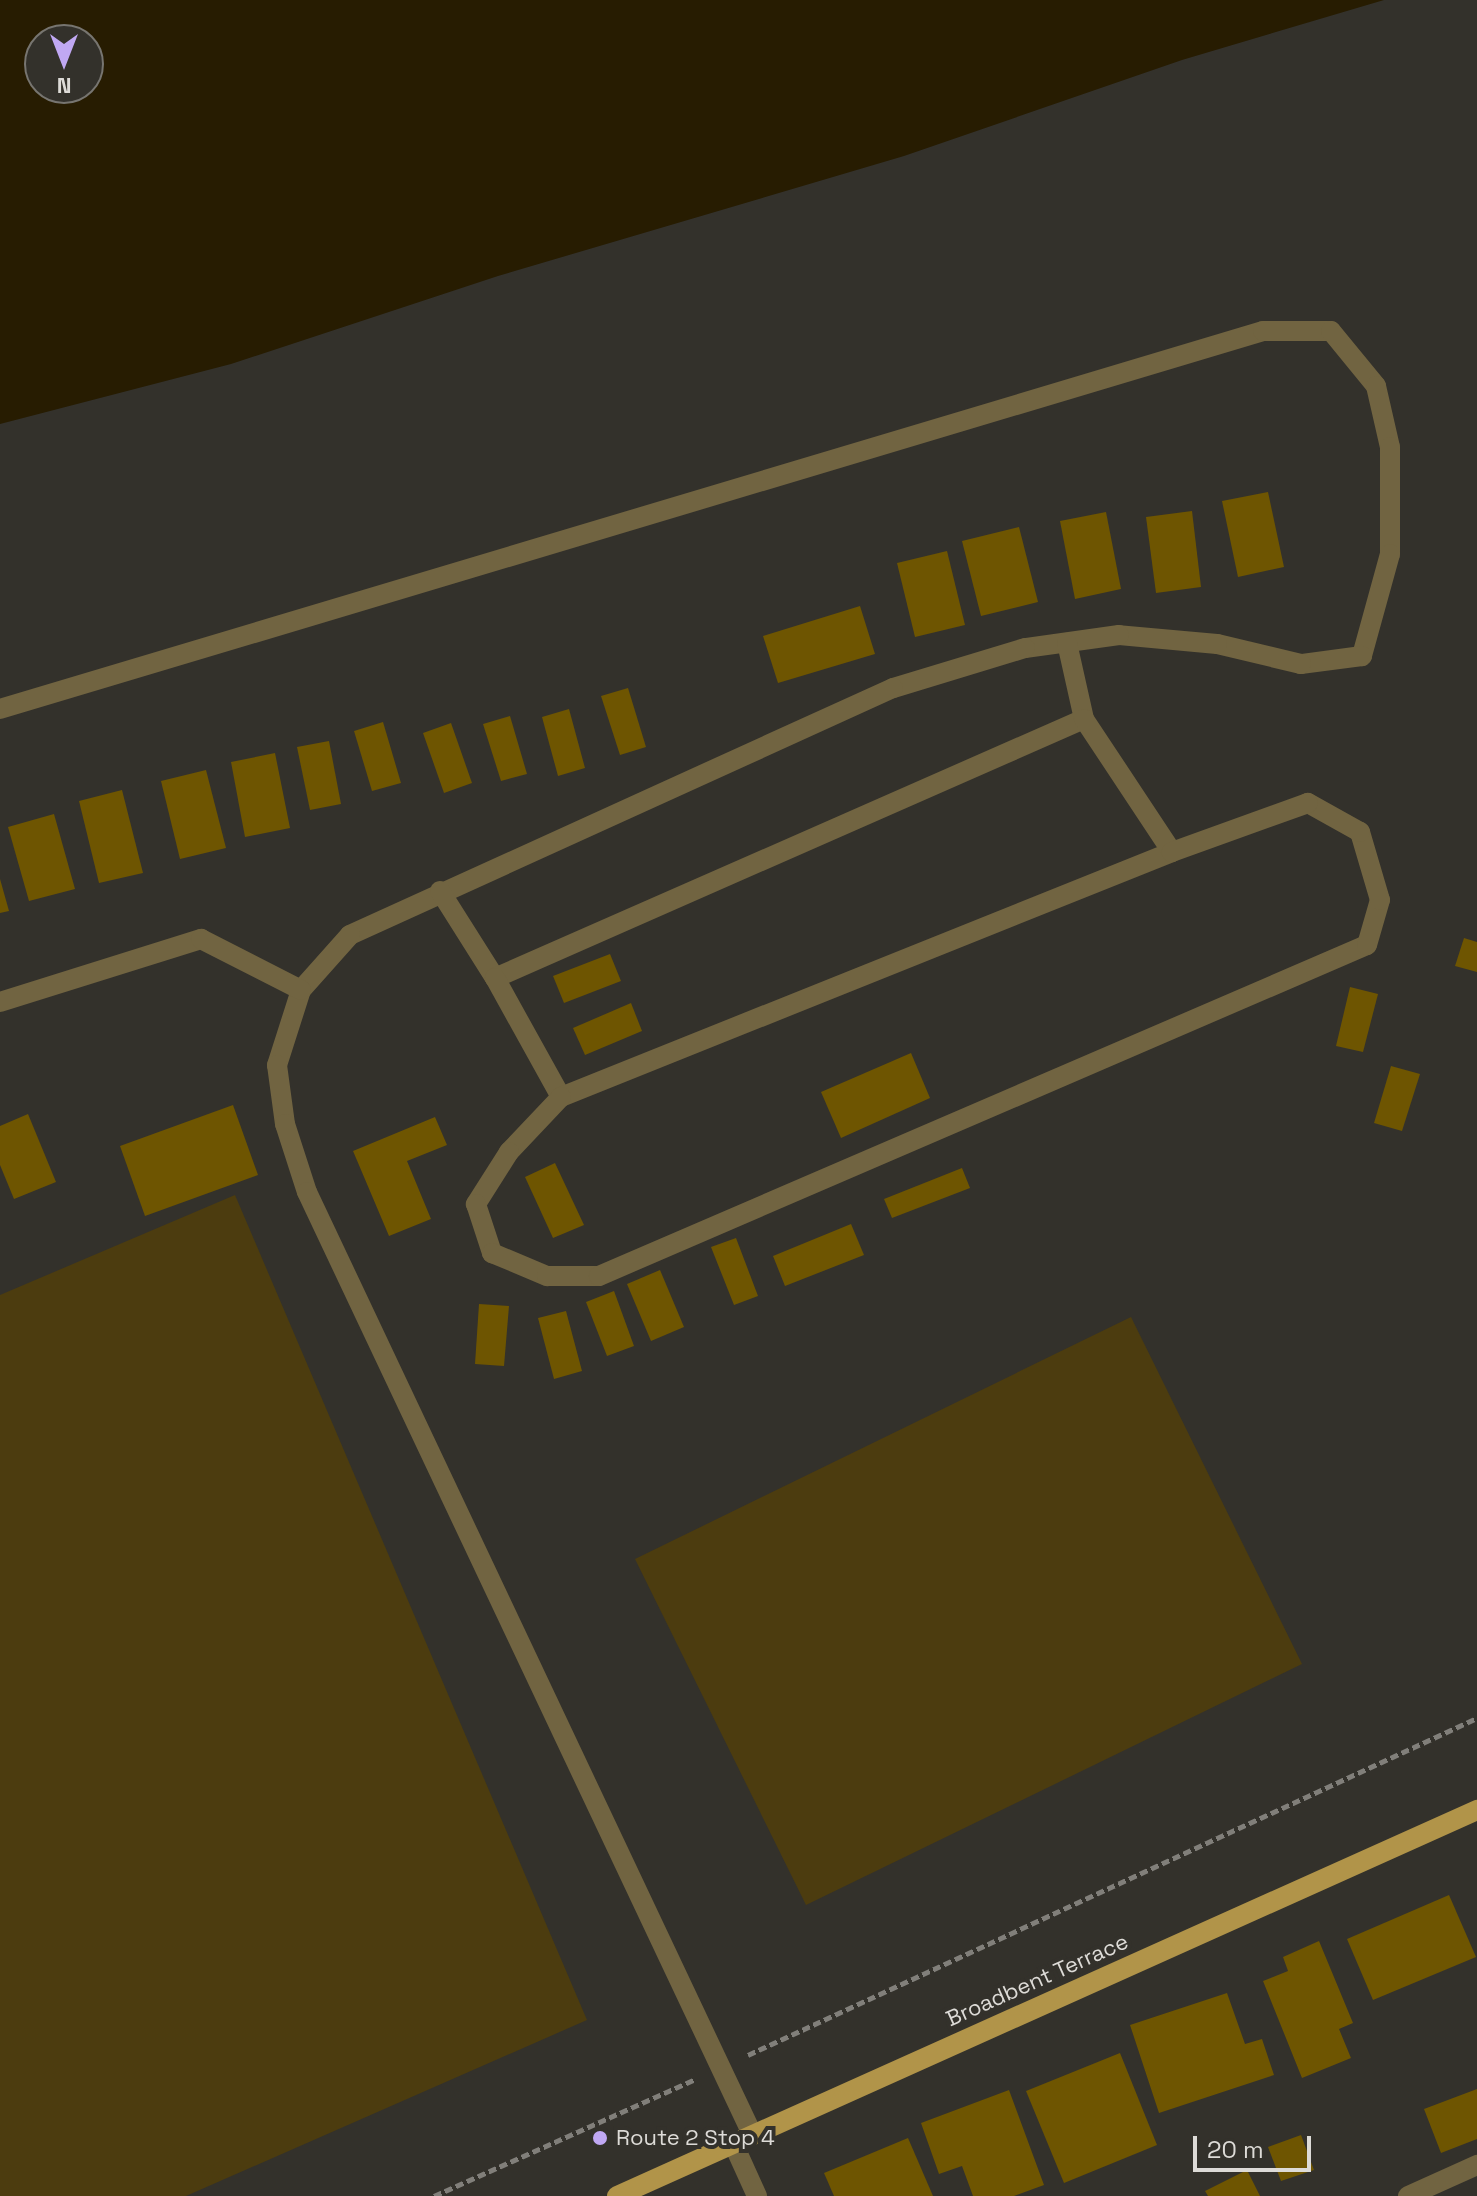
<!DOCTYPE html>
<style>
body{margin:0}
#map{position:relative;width:1477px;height:2196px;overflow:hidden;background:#33312b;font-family:"Space Grotesk",sans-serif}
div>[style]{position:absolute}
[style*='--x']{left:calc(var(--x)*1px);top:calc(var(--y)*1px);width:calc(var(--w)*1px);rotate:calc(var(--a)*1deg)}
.green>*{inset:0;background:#4c3c0f}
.water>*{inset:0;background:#271c01}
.building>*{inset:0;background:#6e5501}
.path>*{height:5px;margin-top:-2.5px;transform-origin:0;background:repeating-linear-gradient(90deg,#817f7a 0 8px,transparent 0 12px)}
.minor>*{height:20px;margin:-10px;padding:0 10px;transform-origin:10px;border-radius:10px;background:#716441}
.major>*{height:20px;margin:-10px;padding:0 10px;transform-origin:10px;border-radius:10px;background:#b19449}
.dots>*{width:22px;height:22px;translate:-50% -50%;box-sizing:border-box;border:4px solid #33312b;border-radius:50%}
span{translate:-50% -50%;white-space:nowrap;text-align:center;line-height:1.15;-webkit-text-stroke:8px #33312b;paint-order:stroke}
.street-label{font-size:22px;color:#dddbd7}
.poi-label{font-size:22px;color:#dddbd7}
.left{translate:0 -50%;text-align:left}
.north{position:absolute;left:24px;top:24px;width:80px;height:80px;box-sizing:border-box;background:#33312b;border:2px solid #777570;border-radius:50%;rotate:180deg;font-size:22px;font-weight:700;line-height:32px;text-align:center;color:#dddbd7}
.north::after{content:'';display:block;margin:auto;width:28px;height:36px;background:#c0a8f3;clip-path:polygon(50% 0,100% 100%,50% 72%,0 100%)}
.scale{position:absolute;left:1193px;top:2136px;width:118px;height:36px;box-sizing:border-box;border:4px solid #dddbd7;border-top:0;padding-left:10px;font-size:24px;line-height:28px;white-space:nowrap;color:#dddbd7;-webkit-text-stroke:6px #33312b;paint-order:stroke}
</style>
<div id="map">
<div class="green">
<div style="clip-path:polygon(235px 1195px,587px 2020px,186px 2196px,0 2196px,0 1295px)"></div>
<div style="clip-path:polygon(1131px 1317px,1302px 1664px,806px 1905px,635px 1559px)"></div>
</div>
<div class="water">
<div style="clip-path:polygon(evenodd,0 0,1384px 0,1182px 60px,904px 156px,498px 276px,231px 364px,0 424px,0 0,40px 40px,88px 40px,88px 88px,40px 88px,40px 40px)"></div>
</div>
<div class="building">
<div style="clip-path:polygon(1268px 492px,1284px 567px,1238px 577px,1222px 501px)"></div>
<div style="clip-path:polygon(1192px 511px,1201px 587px,1156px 593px,1146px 517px)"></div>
<div style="clip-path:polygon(1106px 512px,1121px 589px,1075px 599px,1060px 521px)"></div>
<div style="clip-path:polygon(1019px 527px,1038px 602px,981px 616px,962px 541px)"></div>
<div style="clip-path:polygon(947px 551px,965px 625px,915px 637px,897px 563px)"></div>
<div style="clip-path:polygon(860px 606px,875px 654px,778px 683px,763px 636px)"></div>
<div style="clip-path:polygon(628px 688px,646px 747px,620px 755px,601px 696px)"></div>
<div style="clip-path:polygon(569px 709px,585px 768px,558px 776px,542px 717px)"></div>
<div style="clip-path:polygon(510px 716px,527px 774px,501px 781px,483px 724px)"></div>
<div style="clip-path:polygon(383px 722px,401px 783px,372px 791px,354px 731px)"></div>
<div style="clip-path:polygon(451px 723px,472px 783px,444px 793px,423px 733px)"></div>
<div style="clip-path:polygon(329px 741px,341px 804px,310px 810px,297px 747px)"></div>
<div style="clip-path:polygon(275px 753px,290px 828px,245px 837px,231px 762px)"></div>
<div style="clip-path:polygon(206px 770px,226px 848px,180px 859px,161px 781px)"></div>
<div style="clip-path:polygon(122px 790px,143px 873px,99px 883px,79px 801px)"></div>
<div style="clip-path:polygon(54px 814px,75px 889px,29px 901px,8px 827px)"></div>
<div style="clip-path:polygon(0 879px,9px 911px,0 913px)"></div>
<div style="clip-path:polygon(1464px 938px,1477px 942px,1477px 972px,1455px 966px)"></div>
<div style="clip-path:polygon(610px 954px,621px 981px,564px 1003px,553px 976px)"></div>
<div style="clip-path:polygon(1350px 987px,1378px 994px,1363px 1052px,1336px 1046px)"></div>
<div style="clip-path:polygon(631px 1003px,642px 1031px,585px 1055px,573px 1028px)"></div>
<div style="clip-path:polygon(911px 1053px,930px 1098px,841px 1138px,821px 1092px)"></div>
<div style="clip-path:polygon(1391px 1066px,1420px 1074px,1402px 1131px,1374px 1123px)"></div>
<div style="clip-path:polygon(233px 1105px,258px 1175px,145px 1216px,120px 1146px)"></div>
<div style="clip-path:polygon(28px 1114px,56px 1182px,14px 1199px,0 1165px,0 1126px)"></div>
<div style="clip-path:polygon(435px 1117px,447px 1145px,407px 1161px,431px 1219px,389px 1236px,353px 1151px)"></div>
<div style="clip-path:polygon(555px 1163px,584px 1225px,553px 1238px,525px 1177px)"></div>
<div style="clip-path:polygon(962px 1168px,970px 1188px,892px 1218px,884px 1199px)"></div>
<div style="clip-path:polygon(851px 1224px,864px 1255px,785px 1286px,773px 1256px)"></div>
<div style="clip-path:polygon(736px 1238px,758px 1296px,734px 1305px,711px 1247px)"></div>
<div style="clip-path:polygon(660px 1270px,684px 1327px,651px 1341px,627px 1284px)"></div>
<div style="clip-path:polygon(614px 1291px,634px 1346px,607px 1356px,586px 1302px)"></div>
<div style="clip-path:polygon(479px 1304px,509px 1306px,504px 1366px,475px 1364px)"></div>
<div style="clip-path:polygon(566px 1311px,582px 1371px,554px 1379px,538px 1318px)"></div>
<div style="clip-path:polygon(1449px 1895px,1476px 1957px,1373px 2000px,1347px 1939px)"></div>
<div style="clip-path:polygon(1319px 1941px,1353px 2023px,1339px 2029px,1351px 2058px,1302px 2078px,1263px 1981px,1288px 1971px,1283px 1957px)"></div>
<div style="clip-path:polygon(1227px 1993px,1245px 2044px,1262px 2039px,1274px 2075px,1159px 2113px,1130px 2025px)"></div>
<div style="clip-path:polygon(1120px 2053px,1157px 2145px,1064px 2183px,1026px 2091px)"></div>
<div style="clip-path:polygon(1477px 2089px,1477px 2139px,1441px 2153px,1424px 2109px)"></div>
<div style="clip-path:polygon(1009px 2090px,1044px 2185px,1014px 2196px,973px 2196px,962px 2166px,939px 2174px,921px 2123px)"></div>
<div style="clip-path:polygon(1301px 2135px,1314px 2170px,1281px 2181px,1268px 2147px)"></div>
<div style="clip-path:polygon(908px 2138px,933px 2196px,834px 2196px,824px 2173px)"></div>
<div style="clip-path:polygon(1247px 2170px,1260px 2196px,1208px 2196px,1205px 2191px)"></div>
</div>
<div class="path">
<div style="--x:748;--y:2055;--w:803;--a:-24.81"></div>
<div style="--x:434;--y:2196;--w:286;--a:-24.1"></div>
</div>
<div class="minor">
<div style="--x:0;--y:709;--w:1318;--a:-16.66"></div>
<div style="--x:1263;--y:331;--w:68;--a:0"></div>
<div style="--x:1331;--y:331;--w:71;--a:50.7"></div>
<div style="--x:1376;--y:386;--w:63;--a:77.1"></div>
<div style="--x:1390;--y:447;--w:107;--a:90"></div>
<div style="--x:1390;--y:554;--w:106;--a:105.4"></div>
<div style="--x:1362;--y:656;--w:62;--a:172.5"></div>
<div style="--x:1301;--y:664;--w:86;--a:-166.6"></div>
<div style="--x:1217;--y:644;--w:98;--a:-174.8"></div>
<div style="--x:1119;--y:635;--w:95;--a:172.1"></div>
<div style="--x:1025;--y:648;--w:138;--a:163.1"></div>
<div style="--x:893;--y:688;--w:597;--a:155.54"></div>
<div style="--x:350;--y:935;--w:74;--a:131.7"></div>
<div style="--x:301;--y:990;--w:79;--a:107.7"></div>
<div style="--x:277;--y:1065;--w:60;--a:82.3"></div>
<div style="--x:285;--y:1124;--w:71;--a:72.1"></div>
<div style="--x:307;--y:1192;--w:1042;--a:64.71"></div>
<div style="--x:440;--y:891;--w:103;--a:57.7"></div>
<div style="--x:495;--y:978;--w:643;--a:-23.74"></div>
<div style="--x:1084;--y:719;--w:78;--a:-102.6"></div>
<div style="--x:495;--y:978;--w:136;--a:61"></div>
<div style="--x:561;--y:1097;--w:658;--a:-21.85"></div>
<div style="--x:1172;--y:852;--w:159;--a:-123.5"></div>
<div style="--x:0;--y:1002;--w:211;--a:-17.4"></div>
<div style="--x:201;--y:939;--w:112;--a:27"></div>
<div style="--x:561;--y:1097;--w:76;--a:133.4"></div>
<div style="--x:509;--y:1152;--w:62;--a:122.4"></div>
<div style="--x:476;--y:1204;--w:52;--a:71.9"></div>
<div style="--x:492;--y:1253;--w:60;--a:22.7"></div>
<div style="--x:547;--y:1276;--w:52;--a:0"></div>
<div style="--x:599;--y:1276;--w:836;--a:-23.32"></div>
<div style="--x:1367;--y:945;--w:47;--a:-73.9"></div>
<div style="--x:1380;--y:900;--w:71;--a:-106.4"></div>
<div style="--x:1360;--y:832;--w:60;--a:-150.9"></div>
<div style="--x:1308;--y:803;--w:145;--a:160.2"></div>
<div style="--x:733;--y:2143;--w:58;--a:65.6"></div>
<div style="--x:1408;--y:2196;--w:76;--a:-24.2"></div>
</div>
<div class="major">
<div style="--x:617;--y:2196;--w:943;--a:-24.17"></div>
</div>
<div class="dots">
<div style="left:600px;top:2138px;background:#c0a8f3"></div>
</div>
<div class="street-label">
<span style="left:1037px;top:1980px;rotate:-24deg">Broadbent Terrace</span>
</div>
<div class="poi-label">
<span class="left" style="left:616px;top:2138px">Route 2 Stop 4</span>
</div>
<div class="north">N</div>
<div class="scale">20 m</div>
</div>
